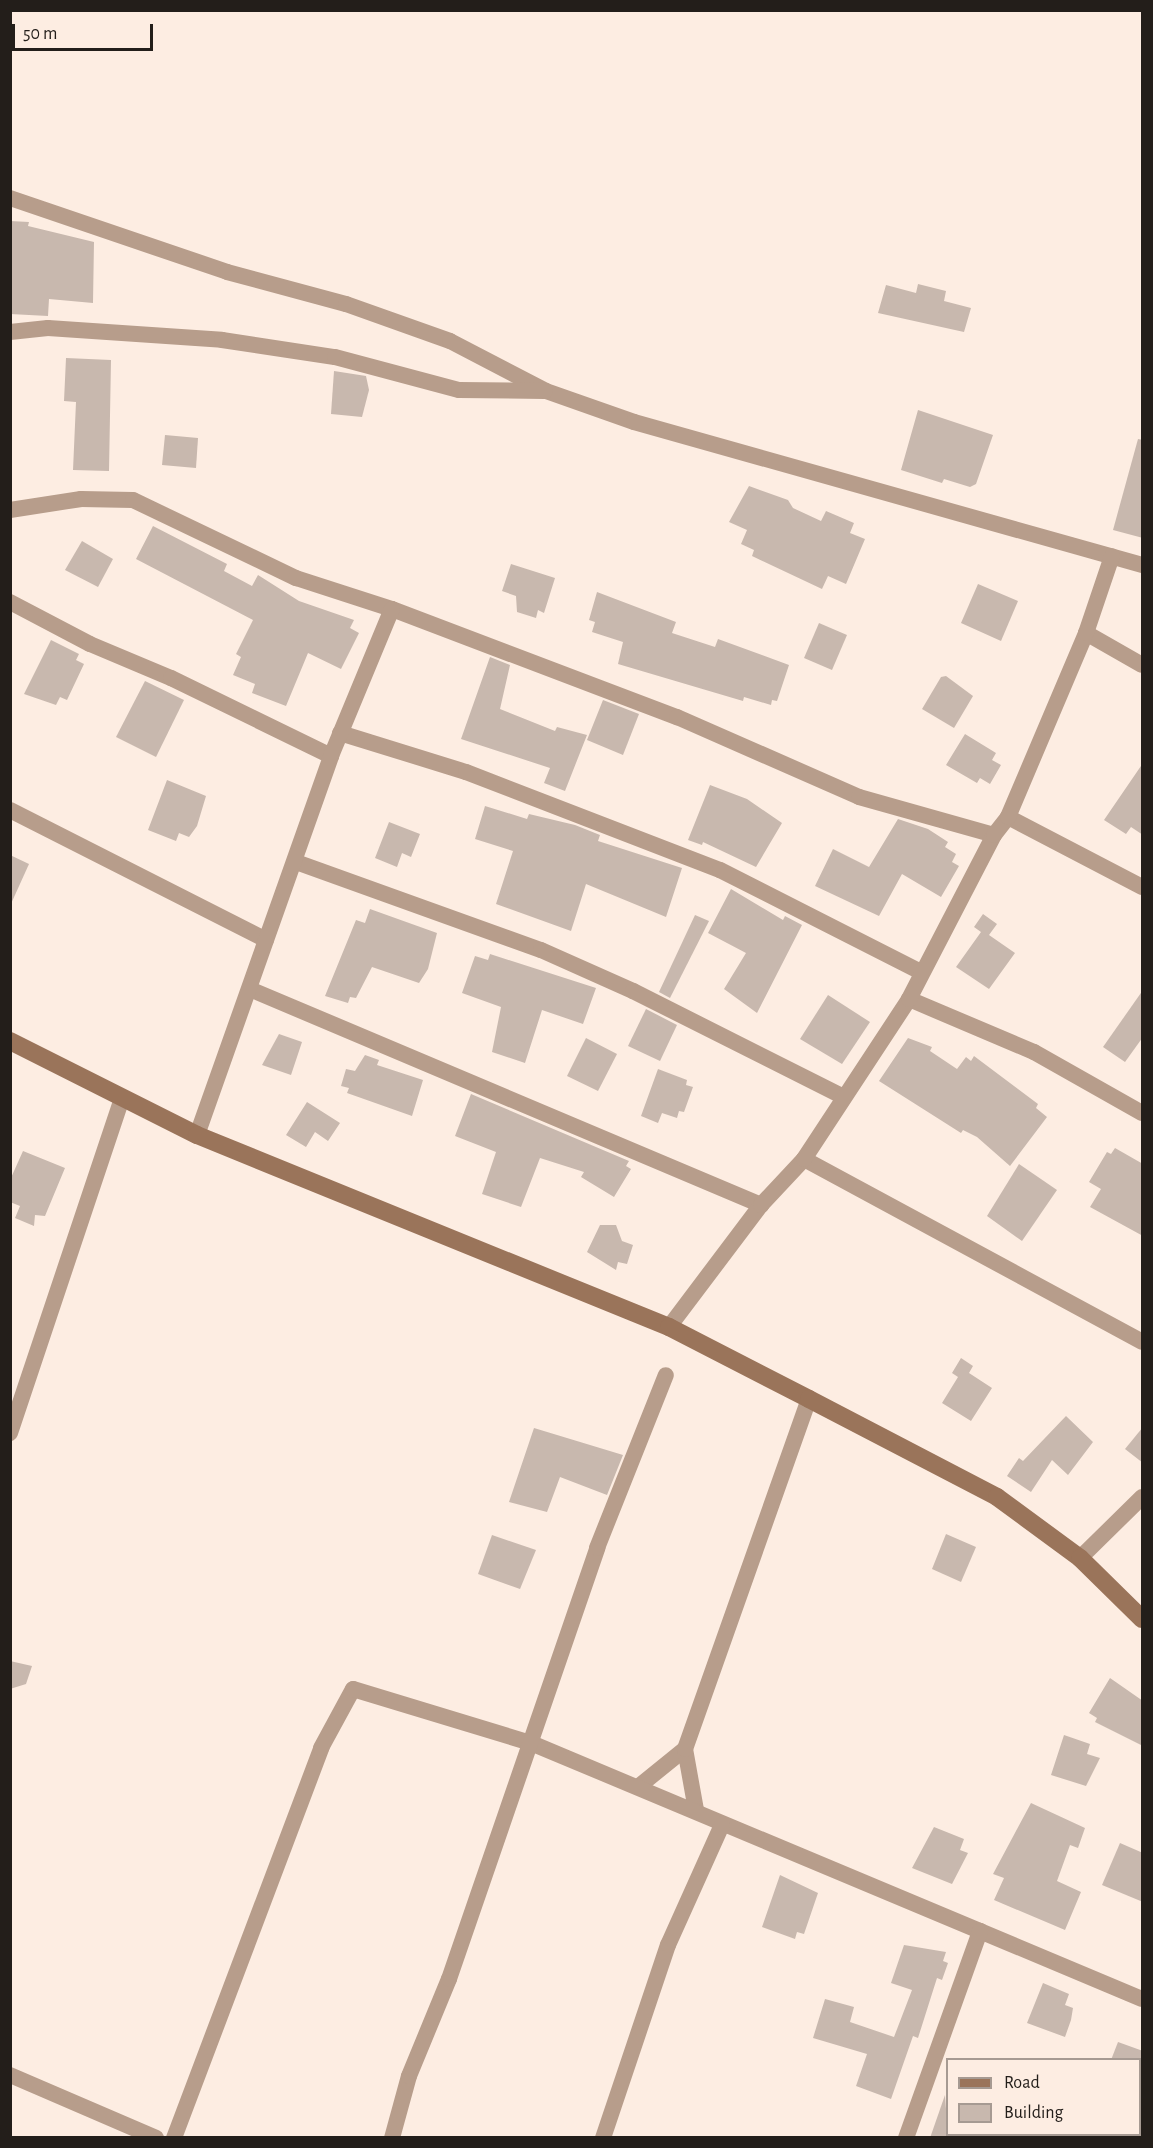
<!DOCTYPE html>
<style>
body{margin:0}
#map{position:relative;width:1153px;height:2148px;overflow:hidden;background:#fdede2;font-family:"Alegreya Sans",sans-serif}
div>[style]{position:absolute}
[style*='--x']{left:calc(var(--x)*1px);top:calc(var(--y)*1px);width:calc(var(--w)*1px);rotate:calc(var(--a)*1deg)}
.building>*{inset:0;background:#c8b8ae}
.street>*{height:16px;margin:-8px;padding:0 8px;transform-origin:8px;border-radius:8px;background:#b79d8b}
.secondary>*{height:18px;margin:-9px;padding:0 9px;transform-origin:9px;border-radius:9px;background:#9a745a}
span{translate:-50% -50%;white-space:nowrap;text-align:center;line-height:1.15;-webkit-text-stroke:6px #fdede2;paint-order:stroke}
.frame{position:absolute;inset:0;border:12px solid #231e1a;pointer-events:none}
.legend{position:absolute;left:946px;top:2058px;width:195px;height:78px;box-sizing:border-box;background:#fdede2;border:2px solid #a69a92;margin:0;padding:8px 10px;list-style:none;font-size:18px;color:#231e1a}
.legend li{display:flex;align-items:center;gap:12px;height:30px}
.legend b{width:30px;border:2px solid #a69a92}
.scale{position:absolute;left:12px;top:24px;width:141px;height:27px;box-sizing:border-box;border:3px solid #231e1a;border-top:0;padding-left:8px;font-size:18px;line-height:21px;white-space:nowrap;color:#231e1a;-webkit-text-stroke:4px #fdede2;paint-order:stroke}
</style>
<div id="map">
<div class="building">
<div style="clip-path:polygon(10px 221px,29px 222px,28px 226px,94px 242px,93px 303px,49px 299px,48px 316px,10px 314px)"></div>
<div style="clip-path:polygon(918px 284px,946px 291px,944px 301px,971px 308px,964px 332px,878px 313px,886px 285px,916px 293px)"></div>
<div style="clip-path:polygon(66px 358px,111px 360px,109px 471px,73px 470px,76px 402px,64px 401px)"></div>
<div style="clip-path:polygon(334px 371px,366px 376px,369px 390px,362px 417px,331px 414px)"></div>
<div style="clip-path:polygon(918px 410px,993px 435px,976px 484px,970px 487px,944px 479px,942px 483px,901px 470px)"></div>
<div style="clip-path:polygon(165px 435px,198px 438px,196px 468px,162px 465px)"></div>
<div style="clip-path:polygon(1138px 439px,1143px 440px,1143px 538px,1113px 530px)"></div>
<div style="clip-path:polygon(749px 486px,788px 500px,793px 508px,821px 521px,826px 511px,854px 523px,850px 533px,865px 539px,846px 584px,828px 576px,822px 589px,752px 556px,754px 550px,741px 544px,747px 530px,729px 522px)"></div>
<div style="clip-path:polygon(153px 526px,227px 564px,224px 571px,252px 586px,258px 575px,299px 601px,354px 620px,350px 628px,359px 633px,341px 669px,308px 653px,286px 706px,252px 693px,255px 684px,233px 675px,241px 657px,236px 654px,253px 620px,136px 559px)"></div>
<div style="clip-path:polygon(82px 541px,113px 559px,98px 587px,65px 570px)"></div>
<div style="clip-path:polygon(511px 564px,555px 578px,544px 613px,538px 610px,536px 618px,517px 612px,516px 596px,502px 591px)"></div>
<div style="clip-path:polygon(978px 584px,1018px 601px,1001px 641px,961px 623px)"></div>
<div style="clip-path:polygon(597px 592px,676px 622px,672px 633px,715px 647px,718px 639px,789px 665px,777px 701px,772px 700px,771px 705px,744px 697px,743px 701px,618px 664px,623px 642px,592px 632px,595px 622px,589px 620px)"></div>
<div style="clip-path:polygon(819px 623px,847px 635px,832px 670px,804px 658px)"></div>
<div style="clip-path:polygon(51px 640px,79px 654px,76px 660px,84px 664px,67px 700px,60px 697px,56px 705px,24px 694px)"></div>
<div style="clip-path:polygon(490px 657px,510px 665px,500px 709px,555px 731px,557px 727px,587px 735px,565px 791px,544px 783px,550px 768px,461px 739px)"></div>
<div style="clip-path:polygon(946px 676px,973px 696px,954px 728px,922px 709px,941px 677px)"></div>
<div style="clip-path:polygon(145px 681px,184px 700px,156px 757px,116px 737px)"></div>
<div style="clip-path:polygon(603px 700px,639px 714px,623px 755px,587px 740px)"></div>
<div style="clip-path:polygon(965px 734px,996px 753px,992px 760px,1001px 765px,990px 784px,980px 778px,977px 783px,946px 765px)"></div>
<div style="clip-path:polygon(1143px 763px,1143px 835px,1131px 827px,1126px 834px,1104px 820px)"></div>
<div style="clip-path:polygon(167px 780px,206px 796px,197px 826px,189px 837px,179px 833px,176px 841px,148px 830px)"></div>
<div style="clip-path:polygon(710px 785px,747px 799px,782px 823px,756px 867px,703px 842px,702px 845px,688px 840px)"></div>
<div style="clip-path:polygon(485px 806px,527px 819px,529px 814px,575px 825px,600px 835px,598px 841px,682px 868px,666px 917px,586px 884px,571px 931px,496px 904px,513px 851px,475px 839px)"></div>
<div style="clip-path:polygon(898px 819px,928px 829px,948px 842px,945px 847px,956px 854px,952px 862px,959px 866px,941px 897px,902px 874px,879px 916px,815px 886px,833px 849px,869px 867px)"></div>
<div style="clip-path:polygon(389px 822px,420px 834px,411px 857px,402px 853px,397px 867px,375px 858px)"></div>
<div style="clip-path:polygon(10px 855px,29px 864px,10px 906px)"></div>
<div style="clip-path:polygon(731px 889px,783px 920px,785px 916px,802px 925px,757px 1013px,724px 989px,746px 953px,708px 933px)"></div>
<div style="clip-path:polygon(370px 909px,437px 933px,428px 969px,419px 983px,372px 967px,356px 998px,350px 997px,348px 1003px,325px 996px,356px 920px,365px 923px)"></div>
<div style="clip-path:polygon(983px 914px,997px 924px,989px 935px,1015px 953px,989px 989px,956px 967px,981px 932px,974px 927px)"></div>
<div style="clip-path:polygon(695px 915px,709px 921px,670px 998px,659px 992px)"></div>
<div style="clip-path:polygon(490px 954px,596px 988px,583px 1024px,542px 1010px,525px 1063px,492px 1052px,501px 1007px,462px 993px,475px 956px,488px 960px)"></div>
<div style="clip-path:polygon(1143px 990px,1143px 1037px,1125px 1062px,1103px 1047px)"></div>
<div style="clip-path:polygon(828px 995px,870px 1022px,842px 1064px,800px 1039px)"></div>
<div style="clip-path:polygon(646px 1009px,677px 1025px,660px 1061px,628px 1046px)"></div>
<div style="clip-path:polygon(279px 1034px,302px 1042px,291px 1075px,262px 1065px)"></div>
<div style="clip-path:polygon(586px 1038px,617px 1054px,598px 1091px,567px 1076px)"></div>
<div style="clip-path:polygon(908px 1038px,932px 1047px,930px 1051px,957px 1069px,966px 1057px,971px 1061px,974px 1056px,1038px 1104px,1036px 1108px,1047px 1117px,1010px 1166px,977px 1137px,963px 1130px,961px 1133px,879px 1081px)"></div>
<div style="clip-path:polygon(365px 1055px,379px 1060px,377px 1065px,423px 1080px,412px 1116px,347px 1093px,349px 1088px,341px 1086px,346px 1069px,355px 1071px)"></div>
<div style="clip-path:polygon(658px 1069px,687px 1080px,686px 1085px,693px 1087px,684px 1112px,679px 1111px,677px 1118px,662px 1113px,658px 1123px,641px 1116px)"></div>
<div style="clip-path:polygon(471px 1094px,629px 1161px,626px 1166px,631px 1169px,614px 1197px,581px 1177px,584px 1172px,540px 1158px,521px 1207px,482px 1194px,496px 1152px,455px 1136px)"></div>
<div style="clip-path:polygon(307px 1102px,340px 1123px,328px 1141px,315px 1132px,306px 1147px,286px 1135px)"></div>
<div style="clip-path:polygon(1115px 1148px,1143px 1164px,1143px 1236px,1090px 1207px,1101px 1189px,1089px 1182px,1107px 1152px,1111px 1154px)"></div>
<div style="clip-path:polygon(23px 1151px,65px 1168px,45px 1216px,35px 1215px,34px 1226px,15px 1218px,20px 1206px,10px 1202px,10px 1180px)"></div>
<div style="clip-path:polygon(1019px 1164px,1057px 1190px,1022px 1241px,987px 1216px)"></div>
<div style="clip-path:polygon(600px 1225px,616px 1225px,622px 1241px,633px 1245px,627px 1264px,618px 1262px,616px 1270px,587px 1252px)"></div>
<div style="clip-path:polygon(961px 1358px,973px 1366px,969px 1373px,992px 1388px,971px 1421px,942px 1403px,958px 1377px,952px 1373px)"></div>
<div style="clip-path:polygon(1066px 1416px,1093px 1442px,1068px 1475px,1052px 1460px,1031px 1492px,1007px 1476px,1019px 1458px,1023px 1461px)"></div>
<div style="clip-path:polygon(1143px 1427px,1143px 1463px,1125px 1449px)"></div>
<div style="clip-path:polygon(534px 1428px,623px 1455px,607px 1495px,560px 1477px,547px 1512px,509px 1502px)"></div>
<div style="clip-path:polygon(946px 1534px,976px 1547px,961px 1582px,932px 1569px)"></div>
<div style="clip-path:polygon(492px 1535px,536px 1550px,520px 1589px,478px 1574px)"></div>
<div style="clip-path:polygon(10px 1661px,32px 1666px,26px 1684px,10px 1689px)"></div>
<div style="clip-path:polygon(1110px 1678px,1143px 1701px,1143px 1746px,1095px 1722px,1097px 1718px,1089px 1713px)"></div>
<div style="clip-path:polygon(1064px 1735px,1090px 1744px,1087px 1754px,1100px 1758px,1086px 1786px,1051px 1775px)"></div>
<div style="clip-path:polygon(1031px 1803px,1085px 1828px,1078px 1848px,1070px 1845px,1057px 1881px,1081px 1892px,1065px 1930px,994px 1900px,1004px 1878px,993px 1874px)"></div>
<div style="clip-path:polygon(934px 1827px,964px 1839px,960px 1850px,968px 1853px,952px 1884px,912px 1868px)"></div>
<div style="clip-path:polygon(1120px 1843px,1143px 1853px,1143px 1902px,1102px 1885px)"></div>
<div style="clip-path:polygon(780px 1875px,818px 1893px,804px 1934px,797px 1932px,795px 1939px,762px 1927px)"></div>
<div style="clip-path:polygon(904px 1945px,946px 1952px,943px 1961px,948px 1963px,942px 1980px,937px 1978px,918px 2038px,913px 2036px,891px 2099px,856px 2086px,867px 2054px,813px 2038px,825px 1999px,854px 2007px,850px 2022px,894px 2037px,912px 1990px,891px 1983px)"></div>
<div style="clip-path:polygon(1043px 1983px,1069px 1994px,1065px 2005px,1073px 2008px,1071px 2020px,1065px 2037px,1027px 2023px)"></div>
<div style="clip-path:polygon(1118px 2042px,1143px 2051px,1143px 2060px,1111px 2060px)"></div>
<div style="clip-path:polygon(945px 2095px,948px 2138px,930px 2138px)"></div>
</div>
<div class="street">
<div style="--x:10;--y:198;--w:229;--a:18.8"></div>
<div style="--x:227;--y:272;--w:123;--a:15.1"></div>
<div style="--x:346;--y:304;--w:110;--a:19.6"></div>
<div style="--x:450;--y:341;--w:108;--a:27.5"></div>
<div style="--x:546;--y:391;--w:93;--a:19.4"></div>
<div style="--x:634;--y:422;--w:528;--a:15.72"></div>
<div style="--x:10;--y:332;--w:38;--a:-6"></div>
<div style="--x:48;--y:328;--w:174;--a:3.9"></div>
<div style="--x:222;--y:340;--w:114;--a:8.6"></div>
<div style="--x:335;--y:357;--w:128;--a:14.9"></div>
<div style="--x:459;--y:390;--w:86;--a:0.7"></div>
<div style="--x:10;--y:510;--w:72;--a:-8.8"></div>
<div style="--x:81;--y:499;--w:52;--a:1.1"></div>
<div style="--x:133;--y:500;--w:181;--a:25.6"></div>
<div style="--x:296;--y:578;--w:101;--a:17.9"></div>
<div style="--x:392;--y:609;--w:305;--a:20.8"></div>
<div style="--x:677;--y:717;--w:199;--a:23.7"></div>
<div style="--x:859;--y:797;--w:140;--a:15.7"></div>
<div style="--x:10;--y:602;--w:90;--a:27.7"></div>
<div style="--x:90;--y:644;--w:88;--a:22.8"></div>
<div style="--x:171;--y:678;--w:178;--a:26"></div>
<div style="--x:1086;--y:633;--w:64;--a:29.7"></div>
<div style="--x:340;--y:733;--w:132;--a:17.2"></div>
<div style="--x:466;--y:772;--w:272;--a:21.1"></div>
<div style="--x:720;--y:870;--w:225;--a:26.9"></div>
<div style="--x:10;--y:810;--w:287;--a:26.9"></div>
<div style="--x:1008;--y:817;--w:151;--a:27.6"></div>
<div style="--x:296;--y:862;--w:260;--a:19.8"></div>
<div style="--x:541;--y:950;--w:101;--a:24"></div>
<div style="--x:633;--y:991;--w:234;--a:26.7"></div>
<div style="--x:252;--y:990;--w:553;--a:22.9"></div>
<div style="--x:909;--y:999;--w:136;--a:23"></div>
<div style="--x:1034;--y:1052;--w:124;--a:29.5"></div>
<div style="--x:197;--y:1135;--w:402;--a:-70.5"></div>
<div style="--x:331;--y:756;--w:159;--a:-67.5"></div>
<div style="--x:804;--y:1159;--w:384;--a:28.4"></div>
<div style="--x:669;--y:1327;--w:153;--a:-53"></div>
<div style="--x:761;--y:1205;--w:63;--a:-46.9"></div>
<div style="--x:804;--y:1159;--w:191;--a:-56.7"></div>
<div style="--x:909;--y:999;--w:185;--a:-62.6"></div>
<div style="--x:994;--y:835;--w:23;--a:-52"></div>
<div style="--x:1008;--y:817;--w:200;--a:-67"></div>
<div style="--x:1086;--y:633;--w:81;--a:-71.3"></div>
<div style="--x:10;--y:1433;--w:353;--a:-71.5"></div>
<div style="--x:1080;--y:1558;--w:87;--a:-44.5"></div>
<div style="--x:638;--y:1787;--w:60;--a:-39"></div>
<div style="--x:696;--y:1810;--w:62;--a:-100.2"></div>
<div style="--x:685;--y:1749;--w:371;--a:-70.5"></div>
<div style="--x:10;--y:2075;--w:159;--a:23.3"></div>
<div style="--x:174;--y:2138;--w:417;--a:-69.3"></div>
<div style="--x:321;--y:1748;--w:67;--a:-61.5"></div>
<div style="--x:353;--y:1689;--w:186;--a:16.9"></div>
<div style="--x:531;--y:1743;--w:662;--a:22.73"></div>
<div style="--x:392;--y:2138;--w:64;--a:-74.7"></div>
<div style="--x:409;--y:2076;--w:105;--a:-67.6"></div>
<div style="--x:449;--y:1979;--w:456;--a:-71"></div>
<div style="--x:597;--y:1548;--w:186;--a:-68.3"></div>
<div style="--x:603;--y:2138;--w:204;--a:-71.4"></div>
<div style="--x:668;--y:1945;--w:132;--a:-65.8"></div>
<div style="--x:906;--y:2138;--w:220;--a:-70.3"></div>
</div>
<div class="secondary">
<div style="--x:10;--y:1041;--w:209;--a:26.7"></div>
<div style="--x:197;--y:1135;--w:510;--a:22.14"></div>
<div style="--x:669;--y:1327;--w:157;--a:27.2"></div>
<div style="--x:809;--y:1399;--w:212;--a:27.5"></div>
<div style="--x:997;--y:1497;--w:103;--a:36.3"></div>
<div style="--x:1080;--y:1558;--w:87;--a:44.5"></div>
</div>
<div class="frame"></div>
<ul class="legend">
<li><b style="height:8px;background:#9a745a"></b>Road</li>
<li><b style="height:16px;background:#c8b8ae"></b>Building</li>
</ul>
<div class="scale">50 m</div>
</div>
